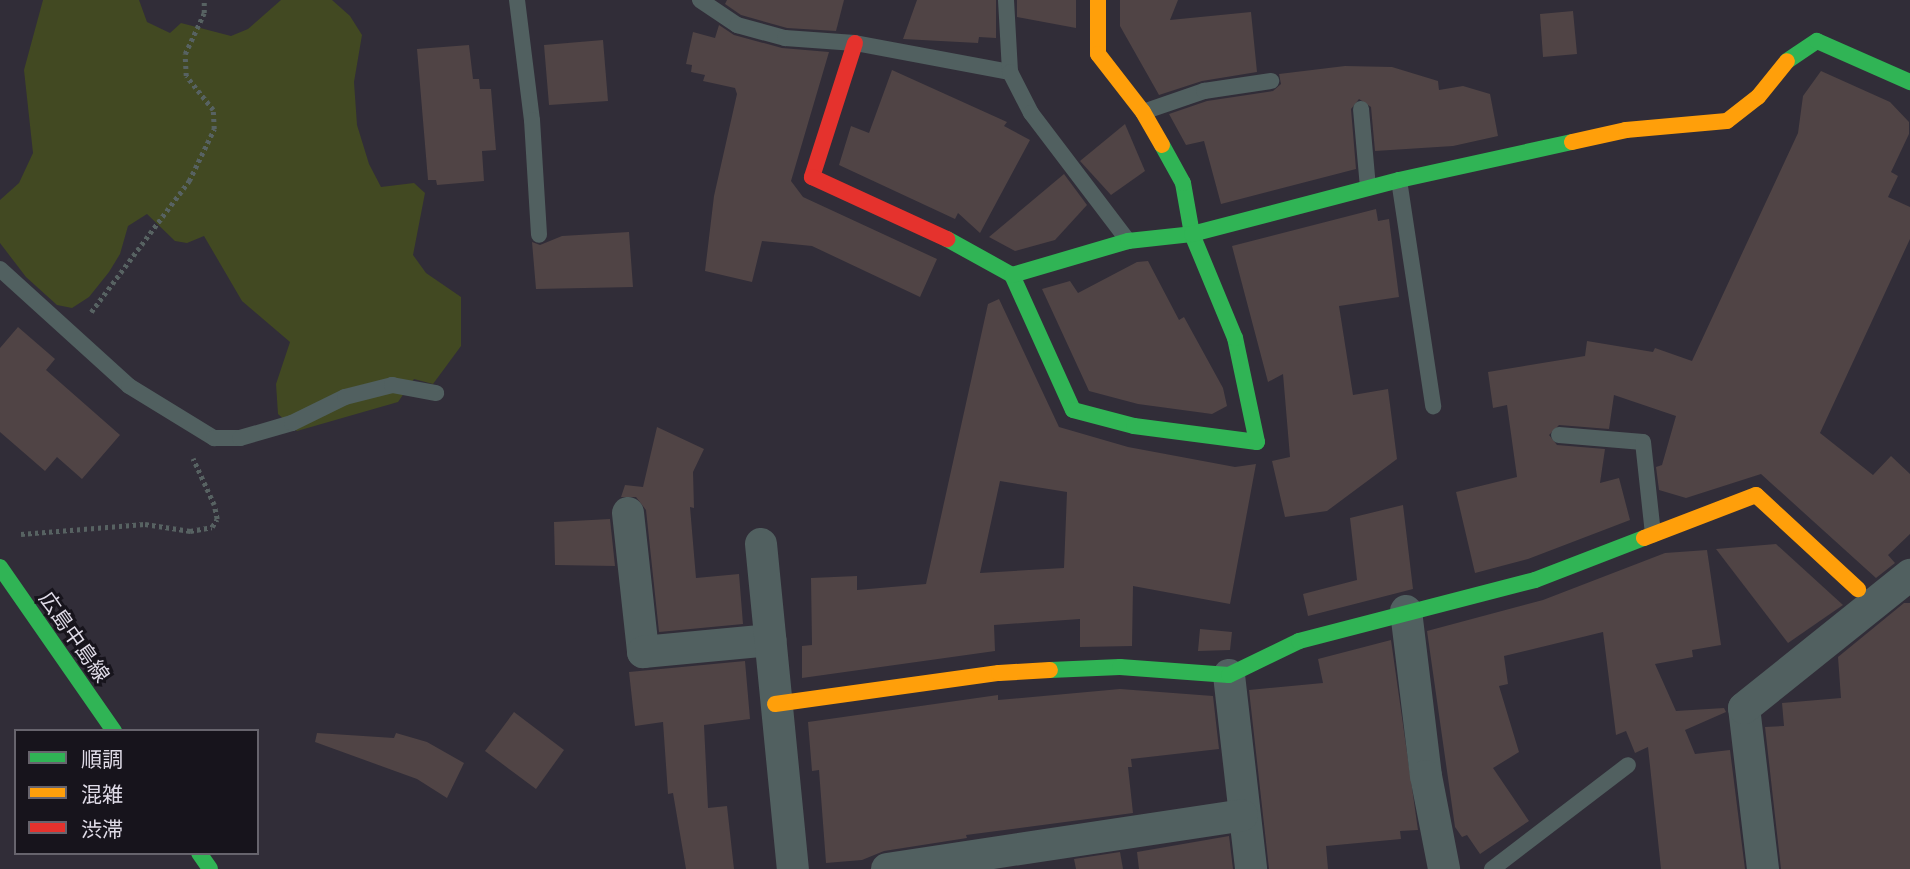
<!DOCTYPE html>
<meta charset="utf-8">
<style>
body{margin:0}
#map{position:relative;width:1910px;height:869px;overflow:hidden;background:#312d38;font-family:Lora,"Noto Sans JP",serif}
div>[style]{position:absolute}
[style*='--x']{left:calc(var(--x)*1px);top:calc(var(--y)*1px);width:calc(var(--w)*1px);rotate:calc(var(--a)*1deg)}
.green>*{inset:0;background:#424922}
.building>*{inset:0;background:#504445}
.path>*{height:4.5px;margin-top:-2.25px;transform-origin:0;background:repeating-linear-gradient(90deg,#576262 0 3.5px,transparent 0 7px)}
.lane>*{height:16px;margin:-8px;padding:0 8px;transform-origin:8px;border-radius:8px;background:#516060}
.street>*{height:32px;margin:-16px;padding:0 16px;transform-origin:16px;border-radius:16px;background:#516060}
.fast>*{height:16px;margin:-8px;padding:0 8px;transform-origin:8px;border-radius:8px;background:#30b455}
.slow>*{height:16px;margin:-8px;padding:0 8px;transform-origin:8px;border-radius:8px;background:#ff9f0a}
.jam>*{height:16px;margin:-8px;padding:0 8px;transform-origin:8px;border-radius:8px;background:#e5322d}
span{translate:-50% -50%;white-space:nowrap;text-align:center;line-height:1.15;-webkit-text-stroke:6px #17141c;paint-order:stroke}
.street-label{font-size:21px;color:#dfdbe7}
.legend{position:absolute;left:14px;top:729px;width:245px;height:126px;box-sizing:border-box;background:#17141c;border:2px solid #67646d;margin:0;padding:9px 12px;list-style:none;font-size:21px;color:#dfdbe7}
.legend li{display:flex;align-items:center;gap:14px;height:35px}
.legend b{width:35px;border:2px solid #67646d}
</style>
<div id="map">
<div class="green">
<div style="clip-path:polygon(43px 0,139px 0,147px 22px,170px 33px,181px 23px,231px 36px,248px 29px,281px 0,332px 0,350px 16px,362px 35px,354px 82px,357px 125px,369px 164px,381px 187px,414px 183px,425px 193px,413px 255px,426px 273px,461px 297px,461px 346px,433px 384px,414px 379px,398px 402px,297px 431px,278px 414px,276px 384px,290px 342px,242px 301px,204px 236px,187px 243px,175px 241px,147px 214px,128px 226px,120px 254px,109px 272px,89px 297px,72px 308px,57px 305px,26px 277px,0 243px,0 200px,19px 183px,33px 153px,24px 70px)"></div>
</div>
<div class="building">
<div style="clip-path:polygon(727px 0,844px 0,836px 31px,787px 28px,741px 15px,725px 4px)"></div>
<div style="clip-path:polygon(917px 0,996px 0,996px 38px,979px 37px,978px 43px,903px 39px)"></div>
<div style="clip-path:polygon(1017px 0,1076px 0,1076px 28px,1017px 17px)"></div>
<div style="clip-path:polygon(1120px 0,1178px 0,1170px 20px,1251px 12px,1257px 72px,1202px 81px,1159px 95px,1120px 26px)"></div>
<div style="clip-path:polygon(1573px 11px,1577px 54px,1543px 57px,1540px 14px)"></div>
<div style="clip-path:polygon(719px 25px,734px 35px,782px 48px,829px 52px,791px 181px,803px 197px,937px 259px,920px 297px,812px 246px,762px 241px,752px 282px,705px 271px,714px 196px,737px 94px,735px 88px,703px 81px,705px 75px,691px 72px,692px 65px,686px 64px,693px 32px,715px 38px)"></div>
<div style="clip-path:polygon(603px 40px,608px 101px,549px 105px,544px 45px)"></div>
<div style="clip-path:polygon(469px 45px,473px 79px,479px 79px,480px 89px,491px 89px,496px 150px,482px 151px,484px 181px,437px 185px,436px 180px,428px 180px,417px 49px)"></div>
<div style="clip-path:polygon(1345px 66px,1392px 67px,1438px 81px,1439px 90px,1463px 86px,1490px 94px,1498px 136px,1453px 146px,1375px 151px,1371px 107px,1359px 99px,1351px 109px,1356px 169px,1221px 204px,1204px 141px,1186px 145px,1169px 114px,1207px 101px,1273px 91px,1281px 84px,1279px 74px)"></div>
<div style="clip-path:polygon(892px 70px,1007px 122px,1004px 126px,1030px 140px,980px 233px,958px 213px,955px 219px,839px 165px,851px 126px,869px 133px)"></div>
<div style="clip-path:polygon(1821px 71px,1890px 102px,1909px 122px,1909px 134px,1891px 172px,1898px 176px,1888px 197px,1910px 207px,1910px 239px,1820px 433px,1873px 475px,1891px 456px,1910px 474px,1910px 534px,1888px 555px,1895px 563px,1876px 578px,1761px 474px,1686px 498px,1659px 490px,1656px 467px,1662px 465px,1676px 416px,1614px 395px,1609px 429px,1559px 425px,1549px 435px,1557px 445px,1605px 449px,1600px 483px,1619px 478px,1630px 520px,1528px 559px,1475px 573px,1456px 492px,1517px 477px,1507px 405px,1493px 408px,1488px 372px,1585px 356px,1587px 341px,1653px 352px,1655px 348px,1692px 361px,1798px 133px,1803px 96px)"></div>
<div style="clip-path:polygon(1125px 124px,1145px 171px,1111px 195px,1080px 161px)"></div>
<div style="clip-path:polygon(1064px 174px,1087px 205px,1055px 240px,1015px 251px,989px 237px)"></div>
<div style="clip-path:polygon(1376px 209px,1378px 221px,1389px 219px,1399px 297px,1339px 306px,1353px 395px,1388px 389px,1397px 459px,1327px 511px,1285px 517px,1272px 461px,1290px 457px,1283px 374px,1268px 382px,1232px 246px)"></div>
<div style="clip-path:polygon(629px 232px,633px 287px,536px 289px,532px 242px,540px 245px,562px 236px)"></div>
<div style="clip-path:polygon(1148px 261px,1179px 320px,1184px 317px,1223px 388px,1227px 406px,1212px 414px,1138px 404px,1089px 391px,1042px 289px,1070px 281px,1078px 293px,1137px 262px)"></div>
<div style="clip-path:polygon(evenodd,999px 299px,1059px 427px,1128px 447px,1235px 467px,1256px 464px,1230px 604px,1133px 586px,1132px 646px,1080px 647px,1080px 619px,994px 625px,995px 651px,802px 678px,802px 646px,812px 645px,811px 578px,857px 576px,857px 590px,926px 584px,988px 304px,999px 299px,1000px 481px,1067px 492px,1064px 568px,980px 573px,1000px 481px)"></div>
<div style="clip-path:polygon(18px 327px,55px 359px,46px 370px,120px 435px,82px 479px,57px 457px,45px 471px,0 432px,0 348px)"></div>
<div style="clip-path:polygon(657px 427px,704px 449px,693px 472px,694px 508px,690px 507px,696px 578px,739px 574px,743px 624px,659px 632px,646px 510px,636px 497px,621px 497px,625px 485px,643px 487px)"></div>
<div style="clip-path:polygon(1403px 505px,1413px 589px,1308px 616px,1303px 594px,1357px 580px,1350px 518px)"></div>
<div style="clip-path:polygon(610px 519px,615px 566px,555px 565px,554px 522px)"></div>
<div style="clip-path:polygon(1776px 544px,1843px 605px,1788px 643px,1716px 549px)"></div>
<div style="clip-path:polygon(1707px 550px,1721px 645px,1692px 650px,1693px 657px,1655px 664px,1676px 711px,1724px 708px,1726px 712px,1685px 730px,1695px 754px,1730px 750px,1745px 869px,1661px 869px,1648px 747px,1635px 753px,1626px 731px,1616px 735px,1603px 632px,1504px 656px,1508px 684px,1499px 686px,1519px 752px,1493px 768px,1529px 821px,1480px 854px,1467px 835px,1462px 837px,1455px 827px,1427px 631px,1543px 600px,1665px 553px)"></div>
<div style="clip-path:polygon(1904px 603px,1910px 603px,1910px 869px,1781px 869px,1765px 727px,1784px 726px,1782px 703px,1841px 698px,1838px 657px)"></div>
<div style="clip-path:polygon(1200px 629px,1232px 632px,1230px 650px,1198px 651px)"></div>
<div style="clip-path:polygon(1391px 640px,1418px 830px,1400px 831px,1401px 839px,1326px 846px,1328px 869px,1269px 869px,1249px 690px,1323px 683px,1318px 659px)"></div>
<div style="clip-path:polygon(745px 661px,750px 719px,704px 725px,708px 808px,727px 806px,734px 869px,686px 869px,673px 793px,668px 794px,663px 722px,635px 726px,629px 672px)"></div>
<div style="clip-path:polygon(1120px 689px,1213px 696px,1219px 749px,1131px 759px,1132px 767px,1128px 767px,1133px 813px,966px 835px,967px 838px,884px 851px,862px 860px,826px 863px,819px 770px,812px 771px,808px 722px,998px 695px,998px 700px)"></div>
<div style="clip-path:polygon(514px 712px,564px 750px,536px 789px,485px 751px)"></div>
<div style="clip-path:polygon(317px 733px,394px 738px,396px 733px,427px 742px,464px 763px,447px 798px,417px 779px,315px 742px)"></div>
<div style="clip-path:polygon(1229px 836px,1233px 869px,1139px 869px,1137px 852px)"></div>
<div style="clip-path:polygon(1120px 852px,1123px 869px,1076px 869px,1074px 859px)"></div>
</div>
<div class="path">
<div style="--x:91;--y:312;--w:164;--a:-53.2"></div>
<div style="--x:189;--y:181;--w:58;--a:-64.3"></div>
<div style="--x:214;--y:129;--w:19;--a:-93"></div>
<div style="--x:213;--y:110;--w:43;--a:-128.5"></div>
<div style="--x:186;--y:76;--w:22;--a:-93"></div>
<div style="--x:185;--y:54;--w:45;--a:-65.1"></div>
<div style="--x:204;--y:13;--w:13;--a:-90"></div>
<div style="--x:21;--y:534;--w:124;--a:-4.6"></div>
<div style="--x:145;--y:524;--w:46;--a:8.8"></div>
<div style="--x:190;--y:531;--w:22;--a:-10"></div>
<div style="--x:212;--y:527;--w:9;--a:-58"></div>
<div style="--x:217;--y:519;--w:14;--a:-102"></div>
<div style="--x:214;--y:505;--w:51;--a:-114.5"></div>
</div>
<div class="lane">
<div style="--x:517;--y:0;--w:121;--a:82.9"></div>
<div style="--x:532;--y:120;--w:115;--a:86.5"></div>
<div style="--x:700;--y:0;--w:45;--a:34"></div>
<div style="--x:737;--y:25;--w:50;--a:15.2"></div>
<div style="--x:785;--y:38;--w:70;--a:4.1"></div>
<div style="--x:855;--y:43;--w:158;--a:10.6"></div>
<div style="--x:1006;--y:0;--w:72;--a:86.8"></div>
<div style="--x:1010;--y:72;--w:46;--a:62.9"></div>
<div style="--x:1031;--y:113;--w:161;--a:52.8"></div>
<div style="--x:1361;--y:109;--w:79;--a:84.9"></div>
<div style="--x:1143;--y:112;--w:65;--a:-19"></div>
<div style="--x:1204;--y:91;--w:68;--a:-8.5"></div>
<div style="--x:1399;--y:180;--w:229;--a:81.4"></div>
<div style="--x:0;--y:269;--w:174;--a:42.2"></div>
<div style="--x:129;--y:386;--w:100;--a:31.5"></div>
<div style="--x:214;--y:438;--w:26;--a:0"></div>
<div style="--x:240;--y:438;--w:54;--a:-16.1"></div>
<div style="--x:292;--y:423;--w:59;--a:-26.1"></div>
<div style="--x:345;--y:397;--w:49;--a:-14.3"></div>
<div style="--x:392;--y:385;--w:45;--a:10.3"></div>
<div style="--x:1559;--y:435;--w:84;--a:4.8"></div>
<div style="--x:1643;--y:442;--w:93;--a:83.8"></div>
<div style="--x:1492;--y:869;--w:171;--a:-37.4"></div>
</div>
<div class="street">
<div style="--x:628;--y:513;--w:140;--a:83.8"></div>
<div style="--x:643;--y:652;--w:128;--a:-5.4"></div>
<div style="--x:761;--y:544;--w:327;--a:84.4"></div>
<div style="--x:1406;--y:611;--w:166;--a:83.1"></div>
<div style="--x:1426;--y:776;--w:95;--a:79"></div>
<div style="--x:1229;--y:675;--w:195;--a:83.5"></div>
<div style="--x:887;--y:869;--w:359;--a:-8.6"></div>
<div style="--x:1763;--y:869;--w:162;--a:-96.7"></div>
<div style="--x:1744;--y:708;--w:213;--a:-38.7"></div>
</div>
<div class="fast">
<div style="--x:1787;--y:61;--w:36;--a:-34"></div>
<div style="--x:1817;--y:41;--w:102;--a:23.8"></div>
<div style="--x:947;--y:239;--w:74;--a:29"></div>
<div style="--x:1012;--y:275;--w:148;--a:65.7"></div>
<div style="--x:1073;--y:410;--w:63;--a:14.7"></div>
<div style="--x:1134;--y:426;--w:124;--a:7.4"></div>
<div style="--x:1257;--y:442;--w:106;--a:-101.9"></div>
<div style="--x:1235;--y:338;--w:113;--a:-112.5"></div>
<div style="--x:1192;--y:234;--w:52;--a:-100"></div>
<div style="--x:1183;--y:183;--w:43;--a:-118.9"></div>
<div style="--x:1012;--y:275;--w:121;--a:-16.3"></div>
<div style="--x:1128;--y:241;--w:64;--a:-6.2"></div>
<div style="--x:1192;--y:234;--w:214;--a:-14.6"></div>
<div style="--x:1399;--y:180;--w:177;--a:-12.4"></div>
<div style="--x:0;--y:567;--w:200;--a:55.2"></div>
<div style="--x:1050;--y:670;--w:70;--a:-2.5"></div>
<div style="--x:1120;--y:667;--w:109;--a:4.2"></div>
<div style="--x:1229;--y:675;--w:78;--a:-25.9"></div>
<div style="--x:1299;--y:641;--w:244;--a:-14.5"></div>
<div style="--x:1535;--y:580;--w:117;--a:-21.1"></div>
<div style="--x:199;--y:853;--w:19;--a:55"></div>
</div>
<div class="slow">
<div style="--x:1098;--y:0;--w:54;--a:90"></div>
<div style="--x:1098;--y:54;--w:73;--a:52.2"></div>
<div style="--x:1143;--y:112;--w:38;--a:60"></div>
<div style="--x:1572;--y:142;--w:55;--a:-12.5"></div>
<div style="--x:1626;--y:130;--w:101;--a:-5.1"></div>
<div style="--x:1727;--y:121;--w:39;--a:-38"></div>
<div style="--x:1758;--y:97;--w:46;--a:-51.1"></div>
<div style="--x:1644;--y:538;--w:120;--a:-21"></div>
<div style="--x:1756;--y:495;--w:139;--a:42.7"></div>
<div style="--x:775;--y:704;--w:226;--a:-7.9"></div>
<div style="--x:999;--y:673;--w:51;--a:-3.4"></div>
</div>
<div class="jam">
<div style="--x:855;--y:43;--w:141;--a:107.8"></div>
<div style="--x:812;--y:177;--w:149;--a:24.7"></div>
</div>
<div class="street-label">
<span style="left:74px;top:637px;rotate:55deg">広島中島線</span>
</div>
<ul class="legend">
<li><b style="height:9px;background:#30b455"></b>順調</li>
<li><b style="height:9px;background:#ff9f0a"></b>混雑</li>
<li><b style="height:9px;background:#e5322d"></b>渋滞</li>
</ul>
</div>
